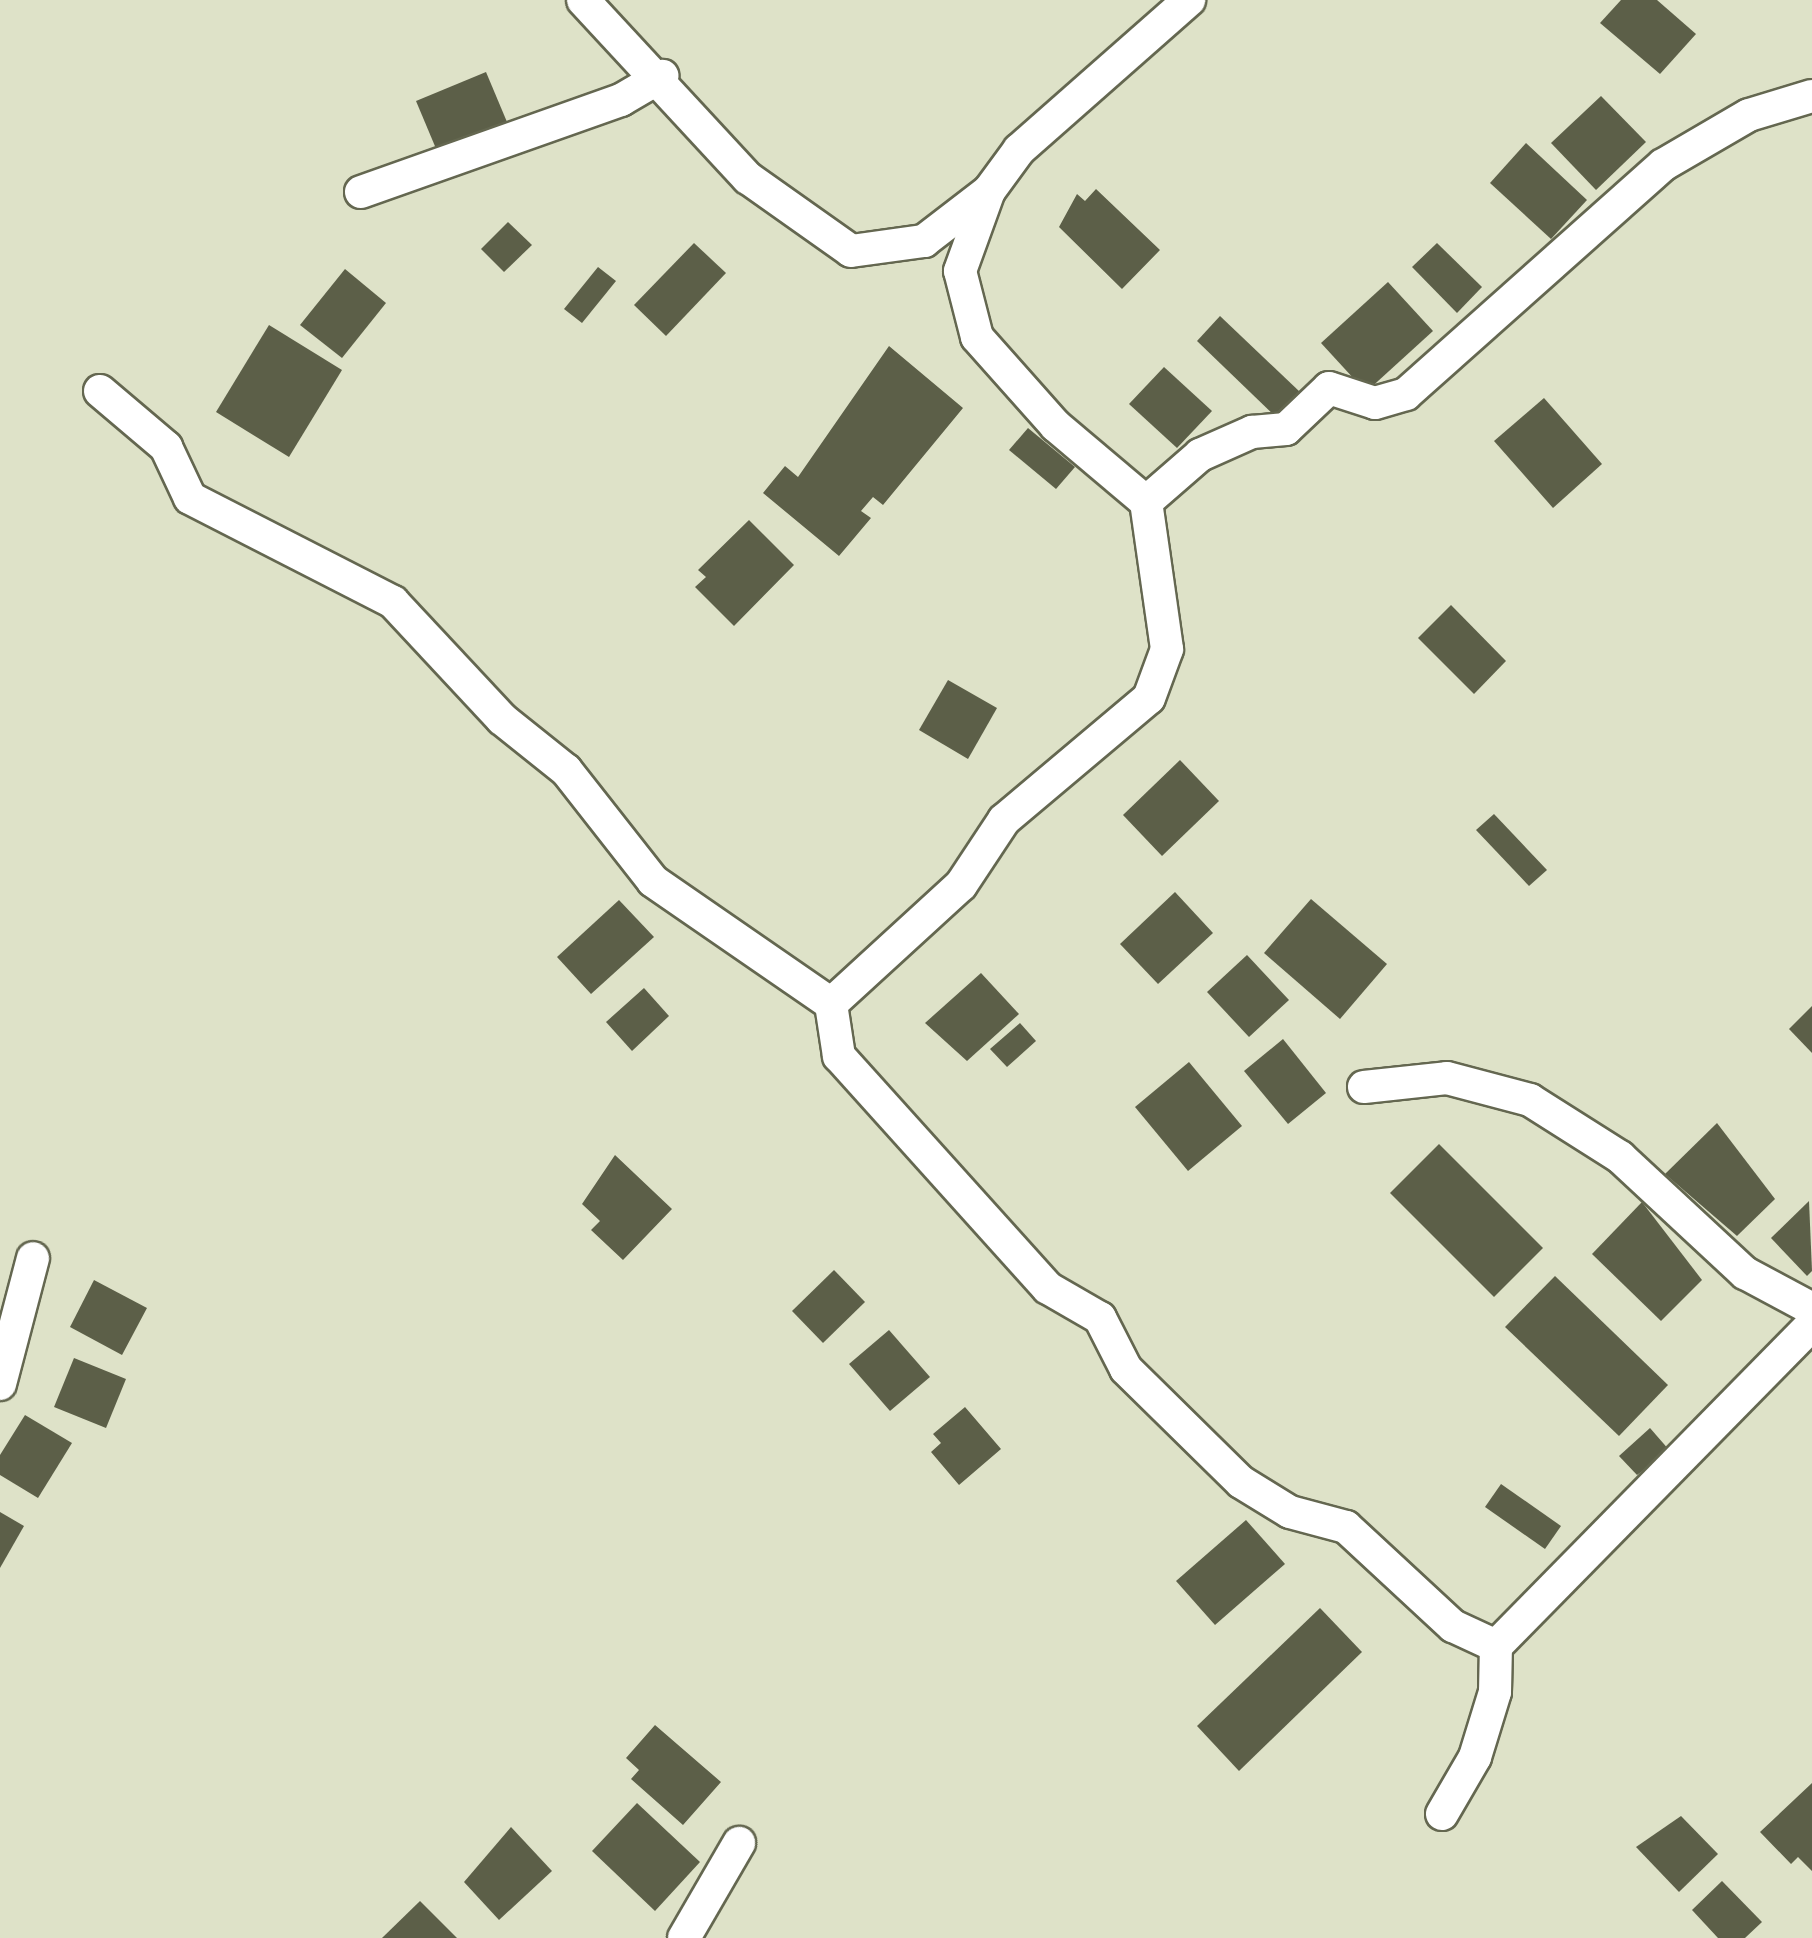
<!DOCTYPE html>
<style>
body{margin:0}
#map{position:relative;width:1812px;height:1938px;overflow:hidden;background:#dee2c8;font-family:"Roboto Serif",serif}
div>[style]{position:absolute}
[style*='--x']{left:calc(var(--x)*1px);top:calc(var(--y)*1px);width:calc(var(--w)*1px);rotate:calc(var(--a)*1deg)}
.building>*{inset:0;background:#5c5f48}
.roads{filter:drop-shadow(2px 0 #646750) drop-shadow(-2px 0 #646750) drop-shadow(0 2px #646750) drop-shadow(0 -2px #646750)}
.minor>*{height:32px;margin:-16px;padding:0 16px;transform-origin:16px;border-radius:16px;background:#fff}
span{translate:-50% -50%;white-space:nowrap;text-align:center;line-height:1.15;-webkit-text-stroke:10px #dee2c8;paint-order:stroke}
</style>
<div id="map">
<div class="building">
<div style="clip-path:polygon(1621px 0,1657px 0,1696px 34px,1660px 74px,1600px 23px)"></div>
<div style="clip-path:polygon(486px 72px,507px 122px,437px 151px,416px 101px)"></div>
<div style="clip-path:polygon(1601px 96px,1646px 142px,1596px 190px,1551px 143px)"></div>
<div style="clip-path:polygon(1526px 143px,1587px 200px,1551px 239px,1490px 183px)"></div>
<div style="clip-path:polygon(1096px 189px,1160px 250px,1122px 289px,1059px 227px,1077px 194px,1085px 201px)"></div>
<div style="clip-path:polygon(508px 222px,532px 245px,504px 272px,481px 249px)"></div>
<div style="clip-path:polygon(694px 243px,726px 273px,666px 336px,634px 305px)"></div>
<div style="clip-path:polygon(1437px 243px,1482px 287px,1457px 313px,1412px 267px)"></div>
<div style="clip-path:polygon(598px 267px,616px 281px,582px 323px,564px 309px)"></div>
<div style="clip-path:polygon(345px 269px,386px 303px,342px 358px,300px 325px)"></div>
<div style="clip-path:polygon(1388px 282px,1433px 331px,1366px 392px,1321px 343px)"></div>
<div style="clip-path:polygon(1220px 316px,1300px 392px,1276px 417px,1197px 341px)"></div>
<div style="clip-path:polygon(269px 325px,342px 370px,289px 457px,216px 412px)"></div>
<div style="clip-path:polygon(889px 346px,963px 408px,883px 505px,873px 497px,861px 511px,871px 518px,839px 556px,763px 493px,785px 466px,798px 477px)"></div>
<div style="clip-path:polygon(1164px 367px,1212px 411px,1177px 448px,1129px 404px)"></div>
<div style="clip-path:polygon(1544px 398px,1602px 464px,1553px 508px,1494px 441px)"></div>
<div style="clip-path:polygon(1028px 428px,1075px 467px,1056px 489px,1009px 450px)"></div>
<div style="clip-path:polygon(749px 520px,794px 565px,734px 626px,695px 587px,706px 577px,698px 570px)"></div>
<div style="clip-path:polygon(1451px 605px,1506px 661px,1474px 694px,1418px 638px)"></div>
<div style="clip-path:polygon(948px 680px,997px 708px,968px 759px,919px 730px)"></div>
<div style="clip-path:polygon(1180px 760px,1219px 801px,1162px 856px,1123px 815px)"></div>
<div style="clip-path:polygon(1494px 814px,1547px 870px,1529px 886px,1476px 830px)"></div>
<div style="clip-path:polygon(1175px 892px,1213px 933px,1158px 984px,1120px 944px)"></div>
<div style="clip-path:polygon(1311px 899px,1387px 964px,1340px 1019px,1264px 953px)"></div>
<div style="clip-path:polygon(619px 900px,654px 937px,591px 994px,557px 957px)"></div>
<div style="clip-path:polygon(1247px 955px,1289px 1000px,1249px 1037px,1207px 992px)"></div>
<div style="clip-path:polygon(981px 973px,1019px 1014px,967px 1061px,925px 1023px)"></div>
<div style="clip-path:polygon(644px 988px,669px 1016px,632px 1051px,606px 1022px)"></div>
<div style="clip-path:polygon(1812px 1006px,1812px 1053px,1789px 1029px)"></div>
<div style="clip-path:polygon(1020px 1023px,1036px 1041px,1007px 1067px,990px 1049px)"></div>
<div style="clip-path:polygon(1283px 1039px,1326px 1093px,1288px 1124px,1244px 1071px)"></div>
<div style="clip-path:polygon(1189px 1062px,1242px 1126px,1188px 1171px,1135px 1107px)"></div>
<div style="clip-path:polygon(1717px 1123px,1775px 1199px,1737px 1236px,1665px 1174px)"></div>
<div style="clip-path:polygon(1439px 1144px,1543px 1248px,1494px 1297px,1390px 1193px)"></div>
<div style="clip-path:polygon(615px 1155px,672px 1209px,623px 1260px,591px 1230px,600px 1221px,582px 1204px)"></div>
<div style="clip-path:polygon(1809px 1201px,1812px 1271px,1807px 1276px,1771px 1238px)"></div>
<div style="clip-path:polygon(1642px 1202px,1702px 1280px,1661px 1321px,1592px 1254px)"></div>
<div style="clip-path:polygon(834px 1270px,865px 1302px,823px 1343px,792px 1311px)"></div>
<div style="clip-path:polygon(1555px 1276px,1668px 1385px,1619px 1436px,1505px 1327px)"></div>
<div style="clip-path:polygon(94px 1280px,147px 1308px,122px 1355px,70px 1327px)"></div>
<div style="clip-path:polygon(889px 1330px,930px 1377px,890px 1411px,849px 1364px)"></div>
<div style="clip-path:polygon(74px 1358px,126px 1379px,106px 1428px,54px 1407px)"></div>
<div style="clip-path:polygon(965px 1407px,1001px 1449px,959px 1485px,931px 1452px,941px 1443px,933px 1434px)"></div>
<div style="clip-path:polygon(25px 1415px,72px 1443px,38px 1498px,0 1475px,0 1455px)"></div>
<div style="clip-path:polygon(1650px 1428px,1670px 1451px,1637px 1475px,1619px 1456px)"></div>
<div style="clip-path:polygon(1501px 1484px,1561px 1526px,1545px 1549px,1485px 1507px)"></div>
<div style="clip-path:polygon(0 1512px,24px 1526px,0 1568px)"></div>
<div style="clip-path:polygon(1246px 1520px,1285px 1564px,1215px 1625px,1176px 1581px)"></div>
<div style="clip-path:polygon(1320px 1608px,1362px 1652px,1239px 1771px,1197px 1726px)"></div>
<div style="clip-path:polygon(655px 1725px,721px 1782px,683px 1825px,631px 1779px,639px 1770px,626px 1758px)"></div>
<div style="clip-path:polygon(1812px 1783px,1812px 1871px,1798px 1857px,1791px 1864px,1760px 1832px)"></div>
<div style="clip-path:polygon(637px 1803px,700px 1862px,655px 1911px,592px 1851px)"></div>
<div style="clip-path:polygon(1681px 1816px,1718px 1854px,1679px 1892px,1636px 1847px)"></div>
<div style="clip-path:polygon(511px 1827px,552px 1871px,499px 1920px,464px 1882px)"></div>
<div style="clip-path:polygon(1722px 1881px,1762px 1922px,1745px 1938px,1718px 1938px,1692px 1910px)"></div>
<div style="clip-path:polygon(420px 1901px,457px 1938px,382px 1938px)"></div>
</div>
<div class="roads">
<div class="minor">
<div style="--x:583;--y:0;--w:243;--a:47.2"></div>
<div style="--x:748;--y:178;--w:126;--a:35.3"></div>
<div style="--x:851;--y:251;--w:74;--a:-7.8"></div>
<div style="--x:924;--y:241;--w:82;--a:-37.6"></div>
<div style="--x:361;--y:192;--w:276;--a:-19.5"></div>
<div style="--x:621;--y:100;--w:48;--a:-30.3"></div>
<div style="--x:100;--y:391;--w:87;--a:40.3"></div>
<div style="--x:166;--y:447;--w:56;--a:64.8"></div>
<div style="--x:190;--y:498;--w:228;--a:27.1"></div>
<div style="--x:393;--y:602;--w:160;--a:47"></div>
<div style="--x:502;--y:719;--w:82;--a:38.6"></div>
<div style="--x:566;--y:770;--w:141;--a:51.9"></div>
<div style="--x:653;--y:881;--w:216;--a:34.6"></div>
<div style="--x:831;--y:1004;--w:53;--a:81.3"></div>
<div style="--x:839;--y:1056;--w:312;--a:48"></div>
<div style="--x:1048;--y:1288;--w:60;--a:30"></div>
<div style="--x:1100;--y:1318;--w:57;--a:63"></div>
<div style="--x:1126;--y:1369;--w:161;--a:44.5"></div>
<div style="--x:1241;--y:1482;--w:57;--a:31.5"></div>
<div style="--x:1290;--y:1512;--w:58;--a:15"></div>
<div style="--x:1346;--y:1527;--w:146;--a:42.8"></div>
<div style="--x:1453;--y:1626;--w:47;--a:24.9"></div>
<div style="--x:1146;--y:502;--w:72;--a:-41"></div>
<div style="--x:1200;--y:455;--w:57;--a:-23.9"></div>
<div style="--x:1252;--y:432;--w:34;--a:-5"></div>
<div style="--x:1286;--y:429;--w:59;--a:-43.6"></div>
<div style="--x:1329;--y:388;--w:48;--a:18.1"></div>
<div style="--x:1375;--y:403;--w:32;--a:-16"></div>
<div style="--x:1406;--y:394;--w:344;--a:-41.7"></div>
<div style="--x:1663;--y:165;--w:99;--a:-30.2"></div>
<div style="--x:1749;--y:115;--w:66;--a:-16.8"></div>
<div style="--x:831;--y:1004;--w:176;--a:-42.5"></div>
<div style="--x:961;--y:885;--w:78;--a:-56.5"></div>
<div style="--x:1004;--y:820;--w:189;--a:-40.1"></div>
<div style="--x:1149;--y:698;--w:52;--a:-69.8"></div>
<div style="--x:1167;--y:649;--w:148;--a:-98.1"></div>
<div style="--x:1146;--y:502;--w:118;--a:-139.8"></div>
<div style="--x:1056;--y:426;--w:119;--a:-131.6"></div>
<div style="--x:977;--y:337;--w:68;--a:-104.4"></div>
<div style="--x:960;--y:271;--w:85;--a:-70.1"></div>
<div style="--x:989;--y:191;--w:51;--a:-53.8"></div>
<div style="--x:1019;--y:150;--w:227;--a:-41.4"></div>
<div style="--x:1364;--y:1087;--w:83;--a:-6.2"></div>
<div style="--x:1447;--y:1078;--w:86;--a:14.8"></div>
<div style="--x:1530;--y:1100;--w:107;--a:32.3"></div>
<div style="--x:1620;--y:1157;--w:171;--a:42.9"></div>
<div style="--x:1745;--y:1273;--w:76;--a:28.2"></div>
<div style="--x:0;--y:1384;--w:130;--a:-75.3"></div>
<div style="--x:1442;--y:1814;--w:66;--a:-59.9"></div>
<div style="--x:1475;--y:1757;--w:68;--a:-72.9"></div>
<div style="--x:1495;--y:1692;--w:46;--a:-88.8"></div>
<div style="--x:1496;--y:1646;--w:451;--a:-45.5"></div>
<div style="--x:684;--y:1938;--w:110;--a:-59.9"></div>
</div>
</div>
</div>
